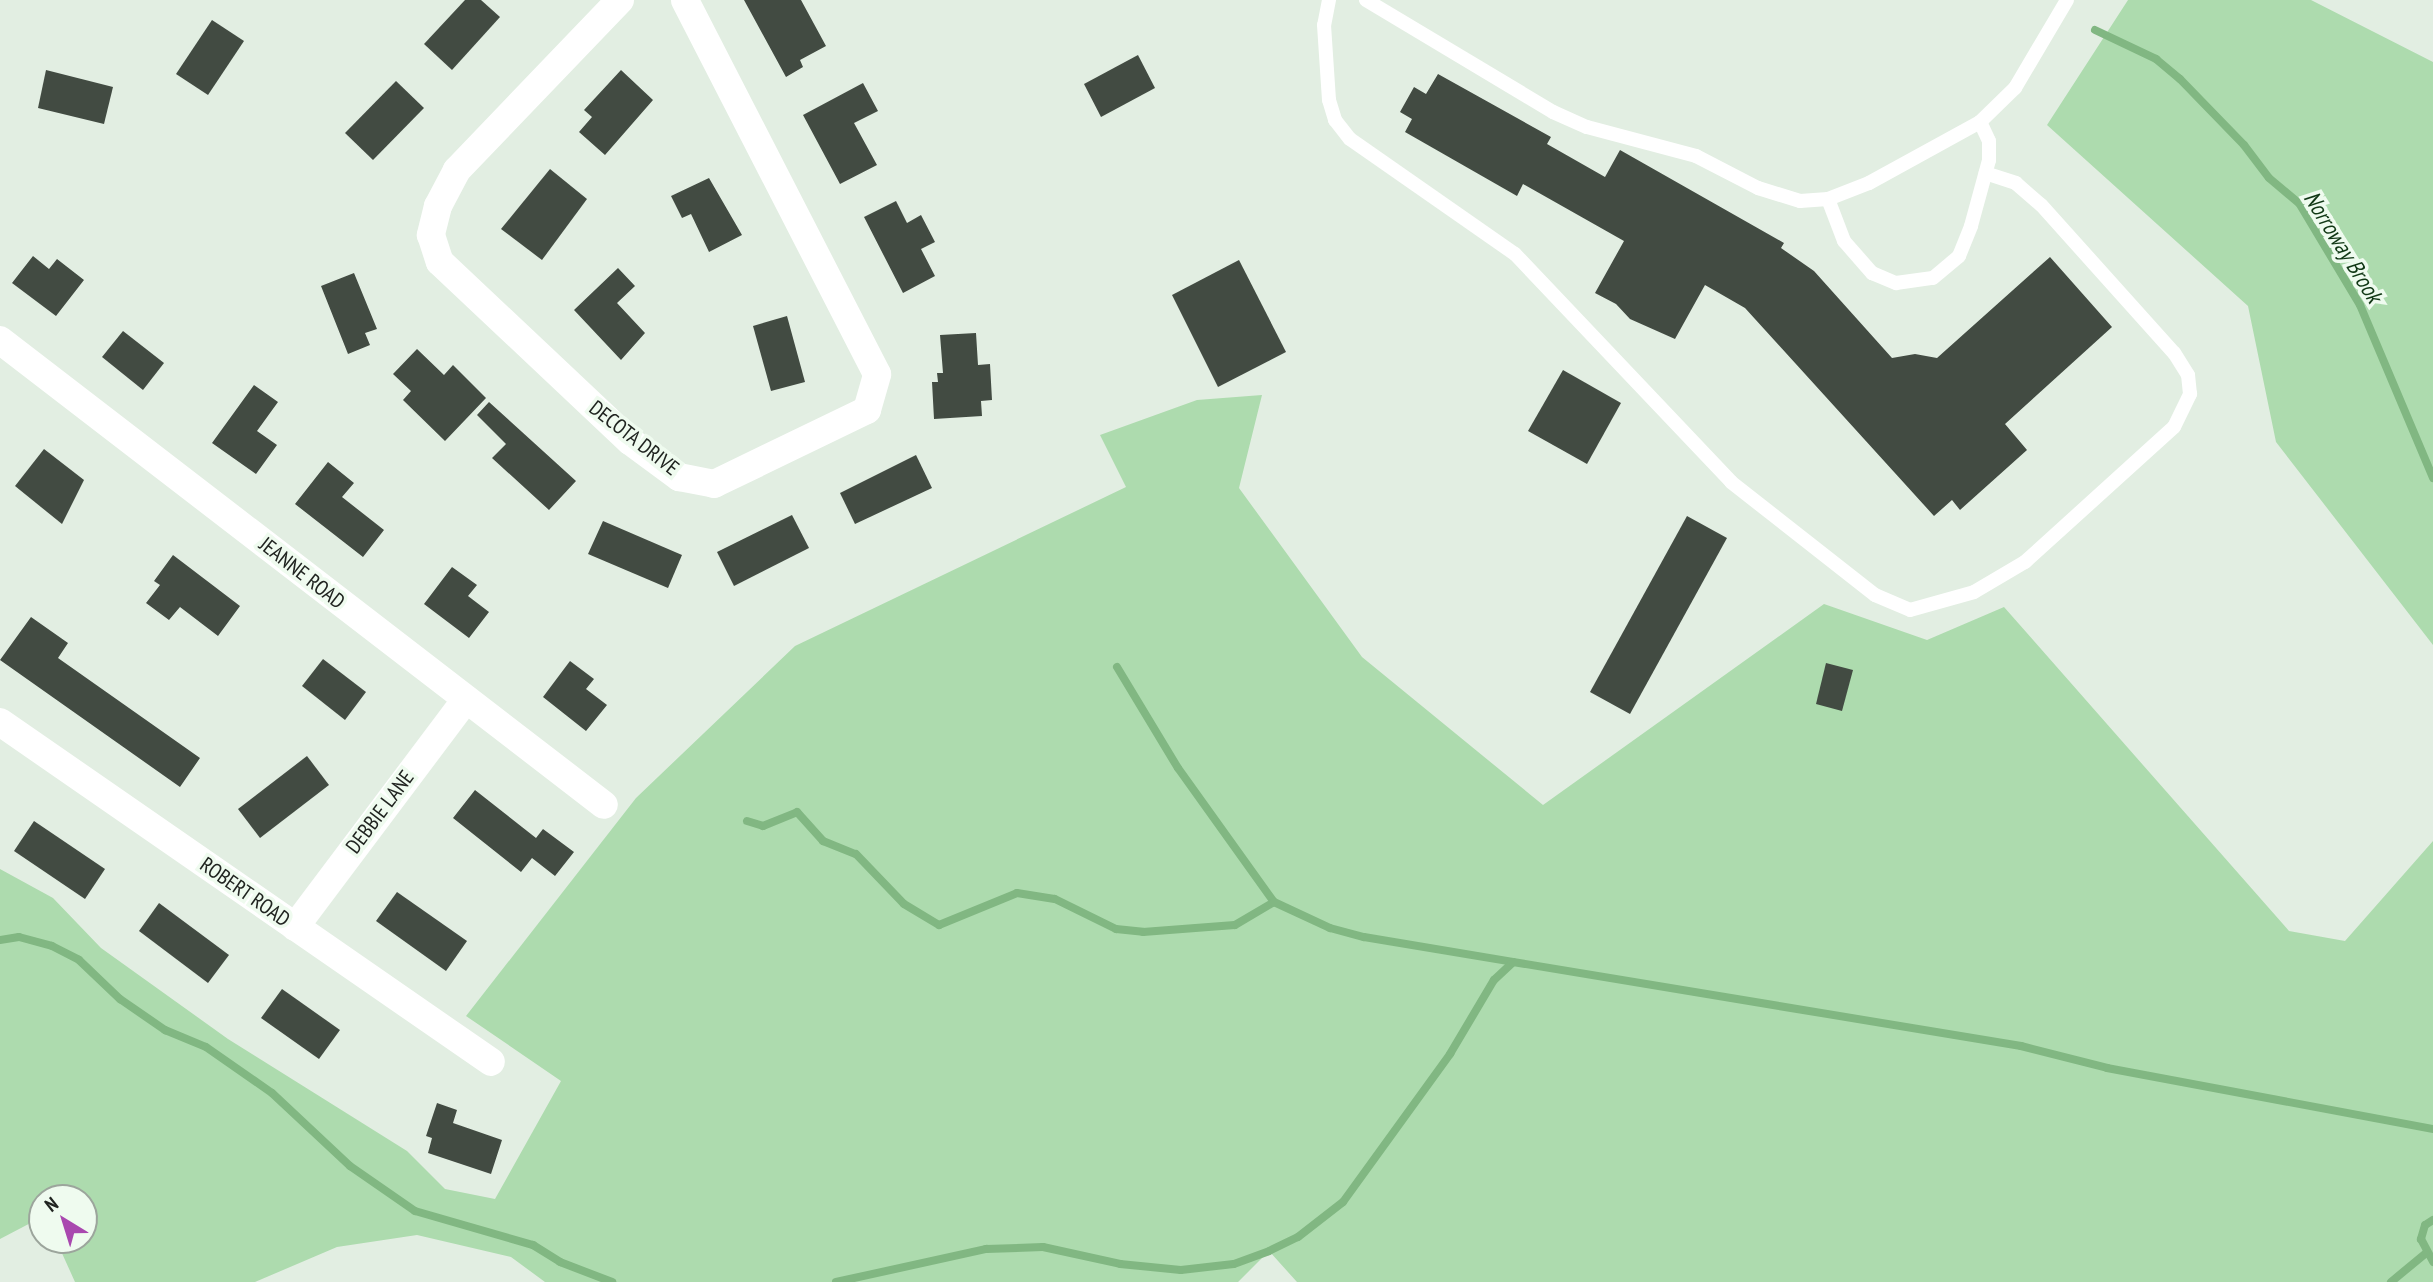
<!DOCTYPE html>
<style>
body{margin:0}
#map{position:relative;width:2433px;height:1282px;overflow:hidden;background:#e2eee2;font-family:"PT Sans Narrow",sans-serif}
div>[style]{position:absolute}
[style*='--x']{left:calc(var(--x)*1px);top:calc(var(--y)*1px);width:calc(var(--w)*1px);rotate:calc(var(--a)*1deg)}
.green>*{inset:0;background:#addbae}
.stream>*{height:8px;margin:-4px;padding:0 4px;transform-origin:4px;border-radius:4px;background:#81b782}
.building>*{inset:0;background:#424b42}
.lane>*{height:14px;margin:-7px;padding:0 7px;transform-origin:7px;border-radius:7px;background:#fff}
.street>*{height:28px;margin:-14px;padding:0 14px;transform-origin:14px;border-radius:14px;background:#fff}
span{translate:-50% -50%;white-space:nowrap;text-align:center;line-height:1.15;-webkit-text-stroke:7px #effbef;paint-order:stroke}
.street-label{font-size:21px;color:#202420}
.water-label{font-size:23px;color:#113815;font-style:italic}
.north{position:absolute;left:28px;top:1184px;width:70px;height:70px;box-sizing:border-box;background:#effbef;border:2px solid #9ca59c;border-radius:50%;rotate:322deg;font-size:19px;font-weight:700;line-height:28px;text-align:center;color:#202420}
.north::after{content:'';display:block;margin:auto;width:24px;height:32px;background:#a948af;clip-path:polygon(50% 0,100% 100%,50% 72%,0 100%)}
</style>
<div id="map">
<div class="green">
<div style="clip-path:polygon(2128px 0,2311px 0,2433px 62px,2433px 645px,2276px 442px,2248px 306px,2047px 125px)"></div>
<div style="clip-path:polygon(1262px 395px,1239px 488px,1362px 657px,1543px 805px,1824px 604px,1927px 640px,2004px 607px,2289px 931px,2345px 941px,2433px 841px,2433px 1282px,1297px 1282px,1269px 1251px,1238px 1282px,545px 1282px,511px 1257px,417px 1235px,337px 1247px,255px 1282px,75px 1282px,56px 1240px,84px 1240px,84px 1198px,42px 1198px,42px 1217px,0 1239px,0 869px,53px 898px,101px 948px,228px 1039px,407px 1151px,445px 1189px,495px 1199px,561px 1081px,466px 1016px,636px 798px,795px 646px,1126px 487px,1100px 435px,1197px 400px)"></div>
</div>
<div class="stream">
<div style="--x:2095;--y:30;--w:68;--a:25.4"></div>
<div style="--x:2156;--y:59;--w:31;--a:40"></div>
<div style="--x:2180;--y:79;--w:92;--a:45.9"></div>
<div style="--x:2244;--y:145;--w:41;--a:52.9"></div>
<div style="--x:2269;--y:178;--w:39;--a:40"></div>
<div style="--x:2299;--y:203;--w:119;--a:59.1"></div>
<div style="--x:2360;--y:305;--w:188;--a:67.1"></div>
<div style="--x:1117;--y:667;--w:118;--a:58.9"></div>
<div style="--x:1178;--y:768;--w:165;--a:54.4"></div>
<div style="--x:747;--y:821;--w:17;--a:17"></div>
<div style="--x:763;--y:826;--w:37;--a:-22"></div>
<div style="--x:797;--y:812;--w:39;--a:48"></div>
<div style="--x:823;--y:841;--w:35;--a:22"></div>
<div style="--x:856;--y:854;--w:69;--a:46.2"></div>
<div style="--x:904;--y:904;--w:41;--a:31"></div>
<div style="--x:939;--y:925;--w:84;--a:-22.3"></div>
<div style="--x:1017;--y:893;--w:38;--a:9"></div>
<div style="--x:1055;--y:899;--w:68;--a:26.2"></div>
<div style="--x:1116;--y:929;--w:27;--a:6"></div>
<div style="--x:1143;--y:932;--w:92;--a:-4.4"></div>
<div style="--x:1235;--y:925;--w:45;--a:-30.5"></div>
<div style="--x:1274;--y:902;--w:62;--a:24.9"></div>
<div style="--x:1330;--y:928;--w:35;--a:15"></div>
<div style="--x:1364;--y:937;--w:151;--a:9.5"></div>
<div style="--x:0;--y:940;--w:19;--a:-9"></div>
<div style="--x:19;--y:937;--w:34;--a:15"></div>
<div style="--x:52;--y:946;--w:30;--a:27"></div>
<div style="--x:79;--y:960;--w:57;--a:43.6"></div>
<div style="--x:120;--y:999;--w:55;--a:34.6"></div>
<div style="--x:165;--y:1030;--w:44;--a:22.5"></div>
<div style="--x:206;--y:1047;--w:80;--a:34.9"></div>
<div style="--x:272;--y:1093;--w:107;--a:43.1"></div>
<div style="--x:350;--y:1166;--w:79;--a:34.7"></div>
<div style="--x:415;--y:1211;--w:123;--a:16.1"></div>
<div style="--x:533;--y:1245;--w:32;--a:32"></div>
<div style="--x:560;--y:1262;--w:56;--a:21"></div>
<div style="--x:2433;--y:1220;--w:9;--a:148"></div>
<div style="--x:2425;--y:1225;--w:15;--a:106"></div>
<div style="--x:2421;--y:1239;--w:26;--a:62"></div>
<div style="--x:836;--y:1282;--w:154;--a:-12.4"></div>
<div style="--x:986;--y:1249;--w:57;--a:-2"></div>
<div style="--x:1043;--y:1247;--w:79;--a:12.4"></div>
<div style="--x:1120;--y:1264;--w:61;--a:5.6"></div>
<div style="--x:1181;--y:1270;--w:53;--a:-6.5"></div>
<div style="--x:1234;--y:1264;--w:37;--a:-20"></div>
<div style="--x:1269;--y:1251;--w:32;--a:-26"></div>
<div style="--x:1298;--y:1237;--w:57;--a:-37.9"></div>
<div style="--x:1343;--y:1202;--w:183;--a:-54.1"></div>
<div style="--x:1450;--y:1054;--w:86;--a:-59.3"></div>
<div style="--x:1494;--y:980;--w:26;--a:-43"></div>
<div style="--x:1513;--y:962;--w:515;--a:9.39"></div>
<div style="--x:2021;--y:1046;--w:89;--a:14.3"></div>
<div style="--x:2107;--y:1068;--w:332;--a:10.6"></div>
<div style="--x:2391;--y:1282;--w:45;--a:-39.6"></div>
</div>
<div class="building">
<div style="clip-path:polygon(465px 0,481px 0,500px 17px,452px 70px,424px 44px)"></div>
<div style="clip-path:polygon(744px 0,801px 0,826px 46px,800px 60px,803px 67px,786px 77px)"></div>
<div style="clip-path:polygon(212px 20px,244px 41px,208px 95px,176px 74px)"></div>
<div style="clip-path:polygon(1138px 55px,1155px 88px,1101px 117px,1084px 84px)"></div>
<div style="clip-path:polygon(46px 70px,113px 87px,104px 124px,38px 108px)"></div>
<div style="clip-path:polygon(621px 70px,653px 100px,605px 155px,579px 132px,592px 117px,584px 110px)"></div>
<div style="clip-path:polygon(1438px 74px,1551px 137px,1547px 144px,1605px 177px,1620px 150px,1784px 243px,1781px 248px,1814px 271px,1892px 358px,1915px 354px,1937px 358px,2050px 257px,2112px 327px,2005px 424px,2027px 450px,1960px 510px,1952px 500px,1934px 516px,1745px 308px,1705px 285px,1675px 339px,1630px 319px,1616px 304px,1595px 293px,1624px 241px,1523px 184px,1517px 196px,1405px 132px,1412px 119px,1400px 112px,1414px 87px,1426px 94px)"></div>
<div style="clip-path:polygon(396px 81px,424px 108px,373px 160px,345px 133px)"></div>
<div style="clip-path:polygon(863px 83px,878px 111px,854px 123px,877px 165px,840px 184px,803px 115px)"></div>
<div style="clip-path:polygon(550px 169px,587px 199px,542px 260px,501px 229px)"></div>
<div style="clip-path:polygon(709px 178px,742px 235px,709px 252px,691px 214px,682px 218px,671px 196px)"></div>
<div style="clip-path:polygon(896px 201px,907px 223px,921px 215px,935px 242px,921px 249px,935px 276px,903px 293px,864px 217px)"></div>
<div style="clip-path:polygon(33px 256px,49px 269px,57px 259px,84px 280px,56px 316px,12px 283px)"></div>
<div style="clip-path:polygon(1239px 260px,1286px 352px,1218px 387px,1172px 295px)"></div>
<div style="clip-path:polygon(618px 268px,635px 286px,617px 303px,645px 333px,621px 360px,574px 310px)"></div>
<div style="clip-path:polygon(354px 273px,377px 329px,365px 333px,370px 345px,348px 354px,321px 286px)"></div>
<div style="clip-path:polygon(787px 316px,805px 382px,771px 391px,753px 326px)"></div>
<div style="clip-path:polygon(123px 331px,164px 363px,143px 390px,102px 357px)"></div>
<div style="clip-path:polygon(976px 333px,978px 365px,990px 364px,992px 400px,981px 401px,982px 416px,934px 419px,932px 382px,938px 382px,937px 373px,943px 373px,940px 335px)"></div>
<div style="clip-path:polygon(417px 349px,444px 375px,453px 365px,486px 398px,445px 441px,403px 400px,411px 391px,393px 374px)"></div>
<div style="clip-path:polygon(1563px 370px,1621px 403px,1587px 464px,1528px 431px)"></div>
<div style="clip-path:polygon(254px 385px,278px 402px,257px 431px,277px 445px,256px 474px,212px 443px)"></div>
<div style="clip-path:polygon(489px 402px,576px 481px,549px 510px,492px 458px,506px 444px,477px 415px)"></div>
<div style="clip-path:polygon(44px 449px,84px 480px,62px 524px,15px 486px)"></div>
<div style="clip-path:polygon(916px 455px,932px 488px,855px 524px,840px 493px)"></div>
<div style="clip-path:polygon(328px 462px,354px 483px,342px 497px,384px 530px,363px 557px,295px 504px)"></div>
<div style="clip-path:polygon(792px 515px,809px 548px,734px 586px,717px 552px)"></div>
<div style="clip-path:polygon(1687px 516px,1727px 538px,1630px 714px,1590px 692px)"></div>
<div style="clip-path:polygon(603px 521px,682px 555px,668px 588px,588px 554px)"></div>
<div style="clip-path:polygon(173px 555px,240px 606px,218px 636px,180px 607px,169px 620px,146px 603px,160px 585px,154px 581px)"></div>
<div style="clip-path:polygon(452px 567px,477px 585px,468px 596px,489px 612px,469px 638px,424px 604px)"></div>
<div style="clip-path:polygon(31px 617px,68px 643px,58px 658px,200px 758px,180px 787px,0 660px)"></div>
<div style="clip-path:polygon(323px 659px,366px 692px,345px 720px,302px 686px)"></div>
<div style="clip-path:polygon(570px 661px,594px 679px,586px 689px,607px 705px,586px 731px,543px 697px)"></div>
<div style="clip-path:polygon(1826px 663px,1853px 670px,1842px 711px,1816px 704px)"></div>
<div style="clip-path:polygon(307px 756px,329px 785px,260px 838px,238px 809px)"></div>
<div style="clip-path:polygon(475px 790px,536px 838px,543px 829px,574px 852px,555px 876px,532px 858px,521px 872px,453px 818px)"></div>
<div style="clip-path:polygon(34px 821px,105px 869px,85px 899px,14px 851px)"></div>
<div style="clip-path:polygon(397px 892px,467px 941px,446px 971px,376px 921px)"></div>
<div style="clip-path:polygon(159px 903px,229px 955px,208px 983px,139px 931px)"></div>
<div style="clip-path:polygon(282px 989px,340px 1030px,319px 1059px,261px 1018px)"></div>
<div style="clip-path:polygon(437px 1103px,457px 1110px,453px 1123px,502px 1140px,491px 1174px,428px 1153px,432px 1138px,426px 1136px)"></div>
</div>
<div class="lane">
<div style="--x:1329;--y:0;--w:25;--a:101"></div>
<div style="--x:1324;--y:25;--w:75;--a:86.2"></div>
<div style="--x:1329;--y:100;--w:21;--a:73"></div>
<div style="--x:1335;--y:120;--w:24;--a:52"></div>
<div style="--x:1350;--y:139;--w:201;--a:34.9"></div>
<div style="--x:1515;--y:254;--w:314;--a:46.5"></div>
<div style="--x:1731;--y:482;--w:183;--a:38.1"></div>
<div style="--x:1875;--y:595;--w:38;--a:23"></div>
<div style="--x:1910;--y:610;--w:66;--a:-15.7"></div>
<div style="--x:1974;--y:592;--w:59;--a:-30.5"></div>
<div style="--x:2025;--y:562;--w:201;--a:-42.2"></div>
<div style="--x:2174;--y:427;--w:37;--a:-64"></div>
<div style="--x:2190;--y:394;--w:19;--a:-96"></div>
<div style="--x:2188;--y:375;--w:26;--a:-122"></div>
<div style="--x:2174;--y:353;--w:199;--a:-131.9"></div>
<div style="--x:2041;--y:205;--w:33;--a:-139"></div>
<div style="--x:2016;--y:183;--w:32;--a:-162"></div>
<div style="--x:1366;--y:0;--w:218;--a:30.9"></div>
<div style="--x:1553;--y:112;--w:37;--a:24"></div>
<div style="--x:1587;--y:127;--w:113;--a:14.9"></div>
<div style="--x:1696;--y:156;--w:70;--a:27.3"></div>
<div style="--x:1758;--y:188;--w:44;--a:17.2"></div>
<div style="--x:1800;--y:201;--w:28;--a:-4"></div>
<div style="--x:1828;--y:199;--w:44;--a:-21.3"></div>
<div style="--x:1869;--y:183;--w:127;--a:-28.8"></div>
<div style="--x:1980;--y:122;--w:49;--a:-44.2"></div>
<div style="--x:2015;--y:88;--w:102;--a:-59.4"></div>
<div style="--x:1828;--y:199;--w:45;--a:69.1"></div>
<div style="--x:1844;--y:241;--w:43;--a:48.8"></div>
<div style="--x:1872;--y:273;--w:26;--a:23"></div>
<div style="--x:1896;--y:283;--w:37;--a:-8"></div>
<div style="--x:1933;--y:278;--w:34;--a:-40"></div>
<div style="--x:1959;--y:256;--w:32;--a:-68"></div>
<div style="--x:1971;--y:226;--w:68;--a:-74.7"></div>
<div style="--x:1989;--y:160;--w:19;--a:-90"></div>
<div style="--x:1989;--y:141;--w:21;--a:-115"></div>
</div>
<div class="street">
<div style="--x:620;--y:0;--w:236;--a:133.8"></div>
<div style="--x:457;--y:170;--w:41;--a:117.8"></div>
<div style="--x:438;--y:206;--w:30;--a:104"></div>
<div style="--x:431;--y:235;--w:28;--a:72"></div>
<div style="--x:440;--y:262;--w:261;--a:43.3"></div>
<div style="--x:630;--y:441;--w:61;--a:36.3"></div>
<div style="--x:679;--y:477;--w:36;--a:11"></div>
<div style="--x:714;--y:484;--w:170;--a:-25.8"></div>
<div style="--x:867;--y:410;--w:37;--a:-74"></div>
<div style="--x:877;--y:374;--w:420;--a:-117.2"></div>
<div style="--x:0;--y:340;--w:762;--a:37.59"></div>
<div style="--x:0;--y:722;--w:597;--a:34.7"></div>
<div style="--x:295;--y:927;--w:285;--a:-53.1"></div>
</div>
<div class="street-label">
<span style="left:634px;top:438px;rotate:38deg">DECOTA DRIVE</span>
<span style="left:302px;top:573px;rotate:38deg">JEANNE ROAD</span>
<span style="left:380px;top:812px;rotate:-53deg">DEBBIE LANE</span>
<span style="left:245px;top:892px;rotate:35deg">ROBERT ROAD</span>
</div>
<div class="water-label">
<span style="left:2343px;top:247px;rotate:58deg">Norroway Brook</span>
</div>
<div class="north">N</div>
</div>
